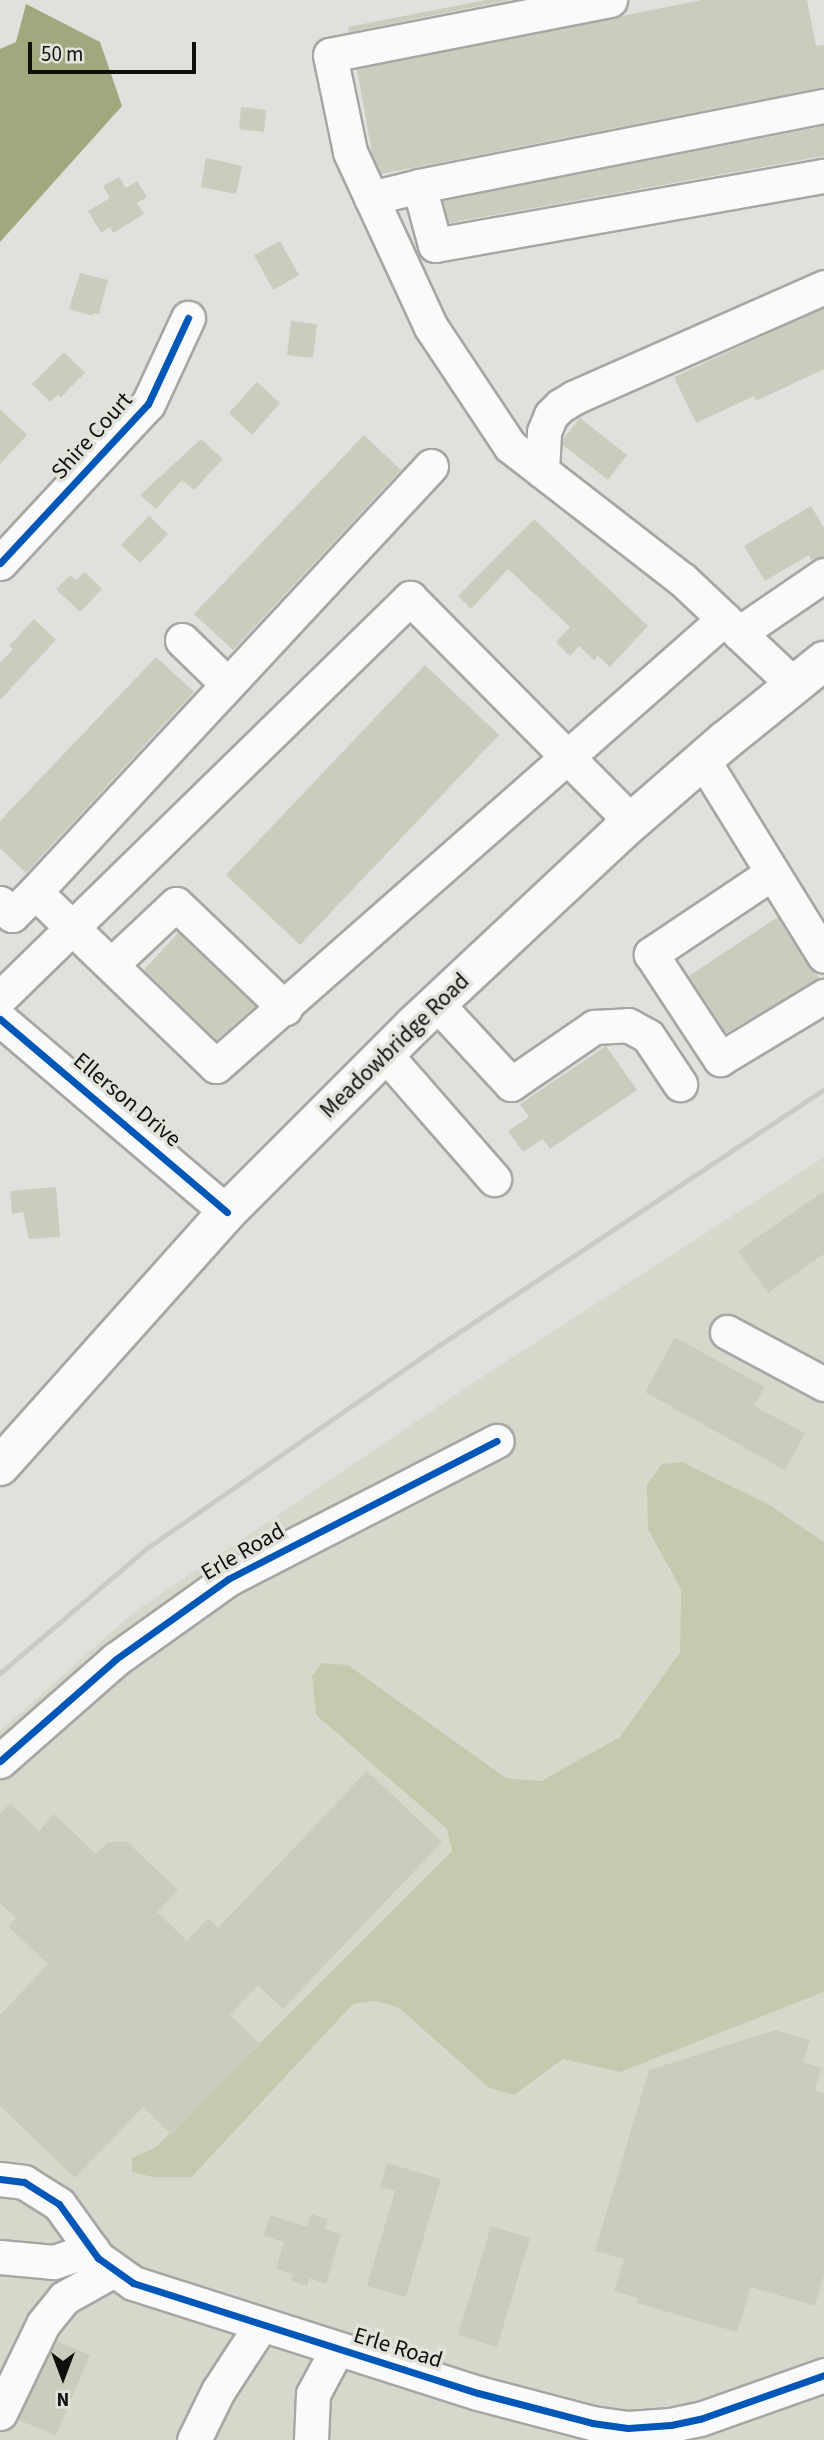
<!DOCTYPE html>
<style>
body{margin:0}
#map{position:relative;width:824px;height:2440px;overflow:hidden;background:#e0e1dc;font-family:"Source Sans 3",sans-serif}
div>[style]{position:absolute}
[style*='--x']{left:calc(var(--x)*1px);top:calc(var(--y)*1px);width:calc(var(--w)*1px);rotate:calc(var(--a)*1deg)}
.built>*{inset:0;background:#d6d8cc}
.green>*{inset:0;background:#c6c9ad}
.water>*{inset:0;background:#a2a77e}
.building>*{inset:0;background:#caccbe}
.roads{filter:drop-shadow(2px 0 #a6a7a3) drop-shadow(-2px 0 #a6a7a3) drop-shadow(0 2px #a6a7a3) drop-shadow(0 -2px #a6a7a3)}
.minor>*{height:33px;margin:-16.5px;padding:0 16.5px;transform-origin:16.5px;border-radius:16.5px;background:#fafafa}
.major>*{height:38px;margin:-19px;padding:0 19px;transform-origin:19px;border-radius:19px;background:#fafafa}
.rail>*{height:5px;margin:-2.5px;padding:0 2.5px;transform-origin:2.5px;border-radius:2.5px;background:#cacac8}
.cycleway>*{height:7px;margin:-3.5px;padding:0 3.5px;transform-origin:3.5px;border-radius:3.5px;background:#0057b8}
span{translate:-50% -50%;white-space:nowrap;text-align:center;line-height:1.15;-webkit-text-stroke:7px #e1e3da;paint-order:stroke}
.street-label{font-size:23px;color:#0f0f0c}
.north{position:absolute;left:28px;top:2342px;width:70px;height:70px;-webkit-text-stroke:5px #e1e3da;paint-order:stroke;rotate:180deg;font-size:19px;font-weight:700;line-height:28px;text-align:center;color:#0f0f0c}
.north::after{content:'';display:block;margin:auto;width:24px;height:32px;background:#0f0f0c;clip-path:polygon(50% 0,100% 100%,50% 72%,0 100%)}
.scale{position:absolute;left:28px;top:42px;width:168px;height:32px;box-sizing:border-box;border:4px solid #0f0f0c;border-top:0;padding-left:9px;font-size:21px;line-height:24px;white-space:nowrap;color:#0f0f0c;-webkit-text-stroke:5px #e1e3da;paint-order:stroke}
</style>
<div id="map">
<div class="built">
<div style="clip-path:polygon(824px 1157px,824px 1542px,768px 1504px,682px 1462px,661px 1464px,666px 1565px,681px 1590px,680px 1652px,620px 1737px,541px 1781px,506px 1778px,348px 1665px,316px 1715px,447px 1829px,452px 1851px,156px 2147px,132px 2158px,132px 2172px,152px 2177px,193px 2177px,353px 2004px,375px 2001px,398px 2007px,489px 2088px,513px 2095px,563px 2059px,620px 2072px,824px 1992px,824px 2440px,0 2440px,0 1731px,133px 1613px,482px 1377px)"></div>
</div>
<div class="green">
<div style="clip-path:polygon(682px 1462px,768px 1504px,824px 1542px,824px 1992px,620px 2072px,563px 2059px,514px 2095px,489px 2088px,398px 2007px,375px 2001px,353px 2004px,192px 2177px,152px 2177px,132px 2172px,132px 2158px,156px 2147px,452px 1851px,447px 1829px,316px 1715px,312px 1676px,322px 1663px,348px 1665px,506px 1778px,541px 1781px,620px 1737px,680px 1652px,681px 1590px,648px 1529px,647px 1485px,662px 1464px)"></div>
</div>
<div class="water">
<div style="clip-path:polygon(26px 4px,100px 42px,122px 106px,0 242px,0 49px,16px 42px)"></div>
</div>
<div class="building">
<div style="clip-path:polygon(486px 0,510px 0,349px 32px,348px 27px)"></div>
<div style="clip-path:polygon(702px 0,807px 0,816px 46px,824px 45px,824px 87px,381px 174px,372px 154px,357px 69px)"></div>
<div style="clip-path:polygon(241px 107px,266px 110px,264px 132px,239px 129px)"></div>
<div style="clip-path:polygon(824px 126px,824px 156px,449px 223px,443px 201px)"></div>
<div style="clip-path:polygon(206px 158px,242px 166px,236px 194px,201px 187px)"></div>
<div style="clip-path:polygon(119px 177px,126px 188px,137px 181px,147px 197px,137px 203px,144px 214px,113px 233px,110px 227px,101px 233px,88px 211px,110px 198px,103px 186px)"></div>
<div style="clip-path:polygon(280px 241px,299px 275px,273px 290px,254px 255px)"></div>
<div style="clip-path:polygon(80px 273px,108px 280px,99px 314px,93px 313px,93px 316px,69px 309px)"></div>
<div style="clip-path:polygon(824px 308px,824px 369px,756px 401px,754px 396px,696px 423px,674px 377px)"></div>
<div style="clip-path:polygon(291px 321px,317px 324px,313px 358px,287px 355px)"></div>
<div style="clip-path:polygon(64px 352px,85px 373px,61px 397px,58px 395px,50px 402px,32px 384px)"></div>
<div style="clip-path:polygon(257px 382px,280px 403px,252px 435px,229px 413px)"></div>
<div style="clip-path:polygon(0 409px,27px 435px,0 464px)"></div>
<div style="clip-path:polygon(580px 418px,627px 455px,608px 480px,563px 445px,563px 439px)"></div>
<div style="clip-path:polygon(364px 435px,401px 470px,233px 650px,194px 614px)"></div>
<div style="clip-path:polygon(201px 439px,223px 459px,194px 490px,182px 480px,156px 509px,140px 495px)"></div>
<div style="clip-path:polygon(811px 506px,824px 528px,824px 556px,811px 560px,809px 555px,765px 581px,744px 546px)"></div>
<div style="clip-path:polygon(149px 516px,168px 534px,140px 563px,121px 545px)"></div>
<div style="clip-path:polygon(534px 519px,648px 626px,610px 667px,598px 656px,594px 660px,579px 646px,570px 656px,556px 642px,570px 627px,508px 569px,471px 609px,458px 596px)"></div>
<div style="clip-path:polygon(85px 572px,102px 589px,80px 612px,56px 589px,70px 575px,76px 580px)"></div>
<div style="clip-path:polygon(34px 619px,56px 640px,0 700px,0 663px,13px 649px,9px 646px)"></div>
<div style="clip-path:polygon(156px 657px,194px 692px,26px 873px,0 848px,0 821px)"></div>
<div style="clip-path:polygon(425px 665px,499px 735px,300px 945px,226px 875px)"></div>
<div style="clip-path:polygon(778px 917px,808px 966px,820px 978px,726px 1033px,689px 976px)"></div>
<div style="clip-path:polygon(178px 933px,255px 1006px,217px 1040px,144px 970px)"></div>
<div style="clip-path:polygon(606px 1046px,637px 1090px,550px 1149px,543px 1139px,523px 1152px,508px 1131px,529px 1117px,520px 1104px)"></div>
<div style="clip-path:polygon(56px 1187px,60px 1237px,29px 1239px,23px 1212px,12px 1214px,10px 1191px)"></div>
<div style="clip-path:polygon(824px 1191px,824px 1254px,768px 1293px,738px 1251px)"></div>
<div style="clip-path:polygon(675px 1337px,765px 1387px,754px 1406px,805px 1433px,785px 1470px,645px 1392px)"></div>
<div style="clip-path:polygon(367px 1771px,442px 1842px,283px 2009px,258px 1985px,230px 2015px,259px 2043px,172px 2135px,143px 2107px,75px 2178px,0 2106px,0 2015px,48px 1964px,8px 1926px,16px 1918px,0 1903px,0 1814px,10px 1803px,39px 1831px,54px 1814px,96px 1854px,108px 1842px,126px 1841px,178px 1890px,157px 1912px,187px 1941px,208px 1918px,218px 1928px)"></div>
<div style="clip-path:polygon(775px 2030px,810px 2040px,803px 2062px,821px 2068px,815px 2091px,824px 2093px,824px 2275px,815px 2306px,751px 2287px,737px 2332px,637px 2303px,638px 2298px,614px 2291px,624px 2259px,595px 2251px,649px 2070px)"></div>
<div style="clip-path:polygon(387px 2163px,441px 2179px,406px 2297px,367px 2286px,395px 2191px,380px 2187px)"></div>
<div style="clip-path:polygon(311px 2214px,328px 2219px,324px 2229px,341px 2234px,326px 2284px,309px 2278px,307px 2286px,291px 2280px,293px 2274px,276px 2269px,284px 2242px,264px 2236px,270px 2215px,307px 2227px)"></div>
<div style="clip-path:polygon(491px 2226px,530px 2238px,497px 2347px,458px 2335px)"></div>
<div style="clip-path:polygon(56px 2341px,90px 2355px,56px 2435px,18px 2420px)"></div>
</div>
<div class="roads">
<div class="minor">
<div style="--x:610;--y:0;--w:285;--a:168.9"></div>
<div style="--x:330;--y:55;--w:99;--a:78.3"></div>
<div style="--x:350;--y:152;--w:193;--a:65.2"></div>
<div style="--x:431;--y:327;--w:143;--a:56.4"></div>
<div style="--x:510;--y:446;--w:219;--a:37.8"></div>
<div style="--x:683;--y:580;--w:153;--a:43.4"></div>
<div style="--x:419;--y:186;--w:413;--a:-11.2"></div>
<div style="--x:371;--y:198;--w:49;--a:-14"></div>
<div style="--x:419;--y:186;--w:61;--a:74.8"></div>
<div style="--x:435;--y:245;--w:395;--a:-10.1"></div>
<div style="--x:431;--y:466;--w:582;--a:132.91"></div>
<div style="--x:35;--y:892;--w:251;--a:43.9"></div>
<div style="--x:216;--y:1066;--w:677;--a:-41.35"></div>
<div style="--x:542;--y:471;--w:39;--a:-87"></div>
<div style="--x:544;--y:432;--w:18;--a:-68"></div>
<div style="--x:551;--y:415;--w:13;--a:-45"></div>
<div style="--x:560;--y:406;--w:17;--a:-31"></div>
<div style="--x:575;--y:397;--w:272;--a:-23.8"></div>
<div style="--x:0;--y:563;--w:217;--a:-47.1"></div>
<div style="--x:148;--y:404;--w:95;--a:-65.1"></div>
<div style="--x:739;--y:633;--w:103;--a:-34.3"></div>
<div style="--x:182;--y:640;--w:62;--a:44.3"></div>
<div style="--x:703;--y:760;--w:230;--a:58.3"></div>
<div style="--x:772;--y:873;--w:146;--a:146.2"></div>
<div style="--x:651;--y:954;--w:126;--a:56.7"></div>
<div style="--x:720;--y:1059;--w:122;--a:-31.2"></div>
<div style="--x:0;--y:903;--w:17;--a:45"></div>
<div style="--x:12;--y:915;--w:33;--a:-45"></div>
<div style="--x:111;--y:965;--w:89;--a:-43.2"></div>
<div style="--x:176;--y:904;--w:151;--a:43.7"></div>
<div style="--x:0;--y:998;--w:573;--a:-44.29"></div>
<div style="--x:410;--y:598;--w:315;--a:45.3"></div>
<div style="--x:437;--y:1004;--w:109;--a:47.2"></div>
<div style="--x:511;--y:1084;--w:101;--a:-34.5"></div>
<div style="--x:594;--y:1027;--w:34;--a:-3"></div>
<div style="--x:628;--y:1025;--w:23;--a:29"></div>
<div style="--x:648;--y:1036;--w:58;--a:56.3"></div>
<div style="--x:0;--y:1019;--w:298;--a:40.4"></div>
<div style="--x:385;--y:1054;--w:166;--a:48.9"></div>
<div style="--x:727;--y:1332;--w:110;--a:28.2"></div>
<div style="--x:0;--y:1761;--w:154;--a:-41.3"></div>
<div style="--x:116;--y:1659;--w:138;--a:-35.5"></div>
<div style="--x:228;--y:1579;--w:302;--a:-27.2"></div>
<div style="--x:0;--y:2179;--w:24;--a:7"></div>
<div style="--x:24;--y:2182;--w:41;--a:32.2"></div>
<div style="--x:59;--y:2204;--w:67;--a:54.2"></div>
<div style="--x:98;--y:2258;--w:43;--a:35.5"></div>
<div style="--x:133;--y:2283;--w:362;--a:17.7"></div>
<div style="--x:478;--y:2393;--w:118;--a:14.7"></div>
<div style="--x:592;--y:2423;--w:36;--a:8"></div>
<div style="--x:628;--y:2428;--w:43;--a:-4"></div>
<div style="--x:671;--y:2425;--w:30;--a:-12"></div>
<div style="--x:700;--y:2419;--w:132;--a:-19.5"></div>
<div style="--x:0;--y:2257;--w:54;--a:5.3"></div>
<div style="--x:54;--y:2262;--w:40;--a:-18.9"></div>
<div style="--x:0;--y:2413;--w:99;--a:-64.2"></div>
<div style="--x:43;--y:2324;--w:33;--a:-51"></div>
<div style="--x:64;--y:2298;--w:55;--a:-29.4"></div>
<div style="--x:194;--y:2440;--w:55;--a:-63.9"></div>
<div style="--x:218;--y:2391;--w:79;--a:-56.9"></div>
<div style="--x:311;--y:2440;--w:46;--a:-87.5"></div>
<div style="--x:313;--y:2394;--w:51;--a:-61.9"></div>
</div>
<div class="major">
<div style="--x:0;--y:1466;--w:341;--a:-48.2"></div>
<div style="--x:227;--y:1212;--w:263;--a:-45"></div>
<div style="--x:413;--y:1026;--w:284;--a:-43.1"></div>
<div style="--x:620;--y:832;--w:140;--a:-41"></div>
<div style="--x:726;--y:740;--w:126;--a:-38.9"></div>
</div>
</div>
<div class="rail">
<div style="--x:0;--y:1673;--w:193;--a:-40.4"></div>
<div style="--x:147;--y:1548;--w:358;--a:-34.8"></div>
<div style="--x:441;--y:1344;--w:460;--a:-33.6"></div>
</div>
<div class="cycleway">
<div style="--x:0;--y:563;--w:217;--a:-47.1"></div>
<div style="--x:148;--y:404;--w:95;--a:-65.1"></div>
<div style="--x:0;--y:1019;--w:298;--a:40.4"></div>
<div style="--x:0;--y:1761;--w:154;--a:-41.3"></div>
<div style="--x:116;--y:1659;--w:138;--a:-35.5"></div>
<div style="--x:228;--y:1579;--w:302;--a:-27.2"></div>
<div style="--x:0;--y:2179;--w:24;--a:7"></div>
<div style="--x:24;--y:2182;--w:41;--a:32.2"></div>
<div style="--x:59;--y:2204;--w:67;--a:54.2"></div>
<div style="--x:98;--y:2258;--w:43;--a:35.5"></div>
<div style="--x:133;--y:2283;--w:362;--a:17.7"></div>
<div style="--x:478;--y:2393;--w:118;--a:14.7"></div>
<div style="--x:592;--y:2423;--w:36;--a:8"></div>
<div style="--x:628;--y:2428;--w:43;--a:-4"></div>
<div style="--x:671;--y:2425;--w:30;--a:-12"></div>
<div style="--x:700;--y:2419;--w:132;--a:-19.5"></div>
</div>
<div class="street-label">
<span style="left:92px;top:436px;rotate:-48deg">Shire Court</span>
<span style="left:395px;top:1046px;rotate:-44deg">Meadowbridge Road</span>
<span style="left:127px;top:1100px;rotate:40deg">Ellerson Drive</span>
<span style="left:243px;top:1552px;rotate:-30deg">Erle Road</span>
<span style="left:398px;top:2348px;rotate:17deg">Erle Road</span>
</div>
<div class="north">N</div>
<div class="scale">50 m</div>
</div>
